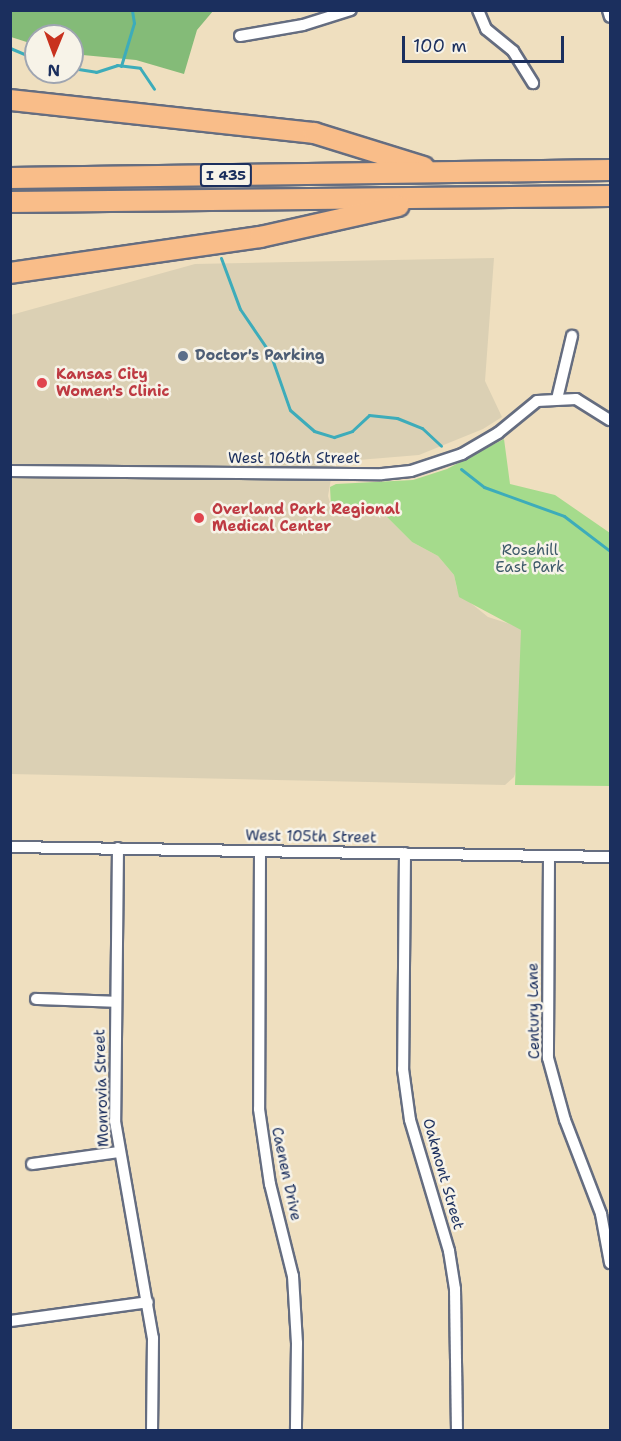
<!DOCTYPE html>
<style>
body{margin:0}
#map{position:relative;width:621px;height:1441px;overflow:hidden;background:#efdfbf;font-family:"Shantell Sans",sans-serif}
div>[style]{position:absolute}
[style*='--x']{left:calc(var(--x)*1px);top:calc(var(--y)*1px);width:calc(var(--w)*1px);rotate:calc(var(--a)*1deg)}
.built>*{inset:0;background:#dbd0b4}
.green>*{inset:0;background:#a5db8c}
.forest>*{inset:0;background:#84bb78}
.stream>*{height:3px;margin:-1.5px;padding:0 1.5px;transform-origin:1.5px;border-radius:1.5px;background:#3dacba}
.roads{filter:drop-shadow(2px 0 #656d80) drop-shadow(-2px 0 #656d80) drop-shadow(0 2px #656d80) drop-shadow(0 -2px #656d80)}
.street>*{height:10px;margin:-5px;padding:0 5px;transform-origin:5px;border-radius:5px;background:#fff}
.highway>*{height:20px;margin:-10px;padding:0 10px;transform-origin:10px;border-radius:10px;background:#f9bd89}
.dots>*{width:16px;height:16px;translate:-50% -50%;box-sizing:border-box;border:3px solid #f7f3e8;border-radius:50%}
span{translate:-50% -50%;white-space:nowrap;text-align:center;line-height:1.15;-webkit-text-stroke:5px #f7f3e8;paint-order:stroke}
.shield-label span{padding:2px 4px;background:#f7f3e8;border:2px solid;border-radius:4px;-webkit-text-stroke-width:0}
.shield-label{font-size:14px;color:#1b2f5e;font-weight:700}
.service-label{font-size:15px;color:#4e5e75;font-weight:700}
.left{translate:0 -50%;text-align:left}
.health-label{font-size:15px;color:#be3a42;font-weight:700}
.street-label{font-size:15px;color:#1b2f5e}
.park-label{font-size:15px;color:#3e5a6a}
.frame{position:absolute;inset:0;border:12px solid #1b2f5e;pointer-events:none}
.north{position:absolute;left:24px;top:24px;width:60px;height:60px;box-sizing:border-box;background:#f7f3e8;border:2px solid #9fa5b1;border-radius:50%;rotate:181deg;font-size:16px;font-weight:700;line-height:24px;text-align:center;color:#1b2f5e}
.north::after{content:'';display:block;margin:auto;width:21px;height:27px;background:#c8321e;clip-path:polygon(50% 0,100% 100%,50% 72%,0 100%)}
.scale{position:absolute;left:402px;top:36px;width:162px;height:27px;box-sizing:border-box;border:3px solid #1b2f5e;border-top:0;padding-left:8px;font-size:18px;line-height:21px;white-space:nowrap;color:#1b2f5e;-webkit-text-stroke:4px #f7f3e8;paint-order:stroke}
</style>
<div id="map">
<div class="built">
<div style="clip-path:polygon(494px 258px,485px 381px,502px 417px,483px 429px,419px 455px,334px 462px,328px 496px,331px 506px,381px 511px,412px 542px,438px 556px,454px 575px,457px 589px,467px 600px,488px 617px,523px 628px,518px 765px,514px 777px,505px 785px,11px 774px,11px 315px,195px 264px)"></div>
</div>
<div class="green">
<div style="clip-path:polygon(504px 439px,510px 484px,555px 495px,610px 533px,610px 786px,515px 785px,521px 630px,459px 597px,454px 575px,438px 556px,412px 542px,381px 511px,331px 506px,330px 487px,336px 484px,413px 480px,447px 469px)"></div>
</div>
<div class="forest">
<div style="clip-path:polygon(10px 11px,11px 10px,213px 11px,197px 30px,184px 74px,136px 60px,72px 54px,72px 36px,36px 36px,36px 45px,11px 37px)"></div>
</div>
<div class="stream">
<div style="--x:10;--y:48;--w:28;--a:23"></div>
<div style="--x:121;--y:66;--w:45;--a:-73.2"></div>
<div style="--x:134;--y:23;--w:13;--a:-99"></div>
<div style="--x:72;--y:68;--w:24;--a:9"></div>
<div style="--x:96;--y:72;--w:22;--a:-18"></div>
<div style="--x:117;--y:65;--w:23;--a:7"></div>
<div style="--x:140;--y:68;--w:25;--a:56"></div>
<div style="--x:221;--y:258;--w:54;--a:69.6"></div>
<div style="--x:240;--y:309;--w:53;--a:55.7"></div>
<div style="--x:270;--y:353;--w:60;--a:70.7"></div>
<div style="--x:290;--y:410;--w:32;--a:41"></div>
<div style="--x:314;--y:431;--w:21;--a:17"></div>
<div style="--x:334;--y:437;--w:19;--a:-18"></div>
<div style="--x:352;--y:431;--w:23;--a:-43"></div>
<div style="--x:369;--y:415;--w:28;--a:6"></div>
<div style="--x:397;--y:418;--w:27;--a:22"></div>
<div style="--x:422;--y:428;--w:26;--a:43"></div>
<div style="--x:461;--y:469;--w:29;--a:38"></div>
<div style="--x:484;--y:487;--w:85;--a:19.9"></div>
<div style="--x:564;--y:516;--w:58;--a:37.3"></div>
</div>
<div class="roads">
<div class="street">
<div style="--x:478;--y:10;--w:21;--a:67"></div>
<div style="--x:486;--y:29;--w:35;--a:39"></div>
<div style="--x:513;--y:51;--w:38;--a:58"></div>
<div style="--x:608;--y:10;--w:7;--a:74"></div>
<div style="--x:240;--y:36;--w:64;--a:-9.9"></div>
<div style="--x:303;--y:25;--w:50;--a:-17.4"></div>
<div style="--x:557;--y:399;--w:65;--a:-76.6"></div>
<div style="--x:10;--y:471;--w:372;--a:0.5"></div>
<div style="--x:382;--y:474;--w:29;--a:-6"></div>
<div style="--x:411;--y:471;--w:54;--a:-18.4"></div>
<div style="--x:462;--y:454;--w:42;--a:-30.3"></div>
<div style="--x:498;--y:433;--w:50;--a:-39.4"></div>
<div style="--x:537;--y:401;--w:39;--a:-3"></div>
<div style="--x:576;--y:399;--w:40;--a:32"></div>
<div style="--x:10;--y:847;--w:600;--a:0.95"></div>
<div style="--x:118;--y:848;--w:273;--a:90.6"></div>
<div style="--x:115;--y:1121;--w:220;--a:80.1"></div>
<div style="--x:153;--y:1338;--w:92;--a:90.6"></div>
<div style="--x:260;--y:851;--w:258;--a:90.2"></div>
<div style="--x:259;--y:1109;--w:76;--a:81.7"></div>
<div style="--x:270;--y:1184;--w:95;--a:76"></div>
<div style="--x:293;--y:1276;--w:67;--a:86.6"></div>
<div style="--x:297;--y:1343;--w:87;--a:90.7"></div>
<div style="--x:405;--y:853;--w:216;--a:90.5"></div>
<div style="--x:403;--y:1069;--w:51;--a:82.2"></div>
<div style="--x:410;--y:1120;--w:137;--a:73.4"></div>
<div style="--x:449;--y:1251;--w:38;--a:81"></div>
<div style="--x:455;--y:1289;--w:141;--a:89.2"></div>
<div style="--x:549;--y:856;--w:202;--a:90.3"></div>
<div style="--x:548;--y:1058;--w:64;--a:74.7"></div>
<div style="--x:565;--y:1120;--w:101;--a:69"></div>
<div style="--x:601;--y:1214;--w:50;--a:79.6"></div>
<div style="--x:36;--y:999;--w:80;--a:2.1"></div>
<div style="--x:32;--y:1164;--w:88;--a:-7.9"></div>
<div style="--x:10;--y:1321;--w:139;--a:-7.8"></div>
</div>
<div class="highway">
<div style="--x:10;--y:100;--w:306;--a:6.2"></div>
<div style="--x:314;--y:133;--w:115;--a:17.2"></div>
<div style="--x:10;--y:178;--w:600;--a:-0.76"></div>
<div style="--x:10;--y:202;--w:600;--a:-0.57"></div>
<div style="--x:10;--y:273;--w:253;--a:-8.2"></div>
<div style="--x:260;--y:237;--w:142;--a:-12.6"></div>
</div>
</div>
<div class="dots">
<div style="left:183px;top:356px;background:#5c6f8a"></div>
<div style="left:42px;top:383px;background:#e0444e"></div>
<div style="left:199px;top:518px;background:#e0444e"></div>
</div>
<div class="shield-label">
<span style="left:226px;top:175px">I 435</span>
</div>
<div class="service-label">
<span class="left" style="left:195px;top:356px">Doctor's Parking</span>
</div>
<div class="health-label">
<span class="left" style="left:56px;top:383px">Kansas City<br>Women's Clinic</span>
<span class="left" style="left:212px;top:518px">Overland Park Regional<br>Medical Center</span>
</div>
<div class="street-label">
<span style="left:294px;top:459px">West 106th Street</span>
<span style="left:311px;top:837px;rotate:1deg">West 105th Street</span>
<span style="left:534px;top:1011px;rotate:-91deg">Century Lane</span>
<span style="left:102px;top:1088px;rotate:-92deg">Monrovia Street</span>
<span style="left:286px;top:1174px;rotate:78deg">Caenen Drive</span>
<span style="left:443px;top:1174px;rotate:74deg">Oakmont Street</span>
</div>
<div class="park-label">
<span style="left:530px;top:559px">Rosehill<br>East Park</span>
</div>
<div class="frame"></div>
<div class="north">N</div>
<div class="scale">100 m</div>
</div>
